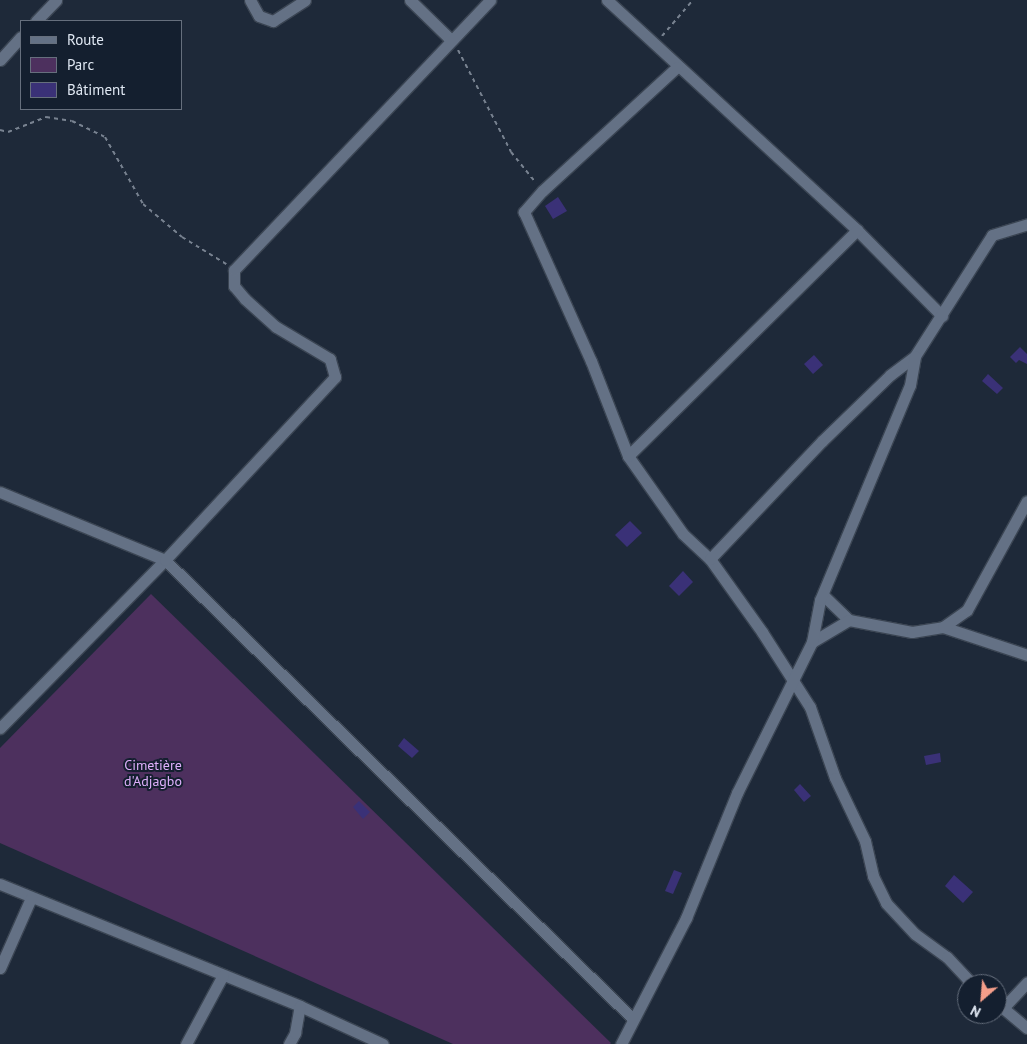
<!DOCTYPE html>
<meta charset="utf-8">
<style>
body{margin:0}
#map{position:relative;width:1027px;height:1044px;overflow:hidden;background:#1e2939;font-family:"PT Sans",sans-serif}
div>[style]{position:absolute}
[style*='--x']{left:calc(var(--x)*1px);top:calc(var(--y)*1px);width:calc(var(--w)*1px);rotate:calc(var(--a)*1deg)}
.green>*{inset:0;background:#4d305e}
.building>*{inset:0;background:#3a3177}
.path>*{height:2px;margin-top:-1px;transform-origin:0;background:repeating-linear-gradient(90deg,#788290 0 4px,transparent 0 8px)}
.roads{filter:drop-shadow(1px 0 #3b4553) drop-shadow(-1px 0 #3b4553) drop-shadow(0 1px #3b4553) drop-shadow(0 -1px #3b4553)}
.minor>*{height:11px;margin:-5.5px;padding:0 5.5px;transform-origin:5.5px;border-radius:5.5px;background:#647185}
span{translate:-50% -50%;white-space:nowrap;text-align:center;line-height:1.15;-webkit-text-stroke:4px #141f2f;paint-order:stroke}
.park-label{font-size:14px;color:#deaffb}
.legend{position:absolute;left:20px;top:20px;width:162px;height:90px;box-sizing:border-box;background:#141f2f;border:1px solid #666f7d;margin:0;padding:6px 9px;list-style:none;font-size:15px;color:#e0e8f3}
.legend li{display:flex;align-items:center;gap:10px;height:25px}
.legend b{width:25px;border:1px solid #666f7d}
.north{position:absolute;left:957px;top:974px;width:50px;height:50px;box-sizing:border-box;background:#141f2f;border:1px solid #666f7d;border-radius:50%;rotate:207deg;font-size:14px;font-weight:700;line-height:20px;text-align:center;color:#e0e8f3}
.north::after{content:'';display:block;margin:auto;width:18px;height:22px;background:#f49e8a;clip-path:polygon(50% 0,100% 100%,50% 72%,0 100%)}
</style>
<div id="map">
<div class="green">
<div style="clip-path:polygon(151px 594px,611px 1043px,610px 1044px,453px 1044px,0 843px,0 748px)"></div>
</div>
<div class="building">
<div style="clip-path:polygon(558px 197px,567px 211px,553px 219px,545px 206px)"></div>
<div style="clip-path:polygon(1020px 347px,1027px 354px,1027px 364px,1019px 360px,1016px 363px,1010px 357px)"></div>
<div style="clip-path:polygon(814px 355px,823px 365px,813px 374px,804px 364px)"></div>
<div style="clip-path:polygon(988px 374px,1003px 388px,997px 394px,982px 381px)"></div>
<div style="clip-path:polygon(630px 521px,642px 533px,627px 547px,615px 535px)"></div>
<div style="clip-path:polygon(683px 571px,693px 582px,679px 596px,669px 586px)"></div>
<div style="clip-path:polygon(404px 738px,419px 751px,412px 758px,398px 746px)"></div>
<div style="clip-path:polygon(940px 753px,941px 762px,926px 765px,924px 756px)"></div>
<div style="clip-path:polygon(800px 784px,811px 796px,804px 802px,794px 790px)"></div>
<div style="clip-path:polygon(359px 801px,370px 812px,363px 819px,353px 807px)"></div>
<div style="clip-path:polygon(674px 870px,682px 873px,673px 894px,665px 891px)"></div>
<div style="clip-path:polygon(954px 875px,973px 892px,963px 903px,945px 886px)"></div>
</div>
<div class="path">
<div style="--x:662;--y:36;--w:48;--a:-49.3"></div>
<div style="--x:458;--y:50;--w:115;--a:62.5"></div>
<div style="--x:511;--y:152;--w:40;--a:51"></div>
<div style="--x:0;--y:130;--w:8;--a:14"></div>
<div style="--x:8;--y:132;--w:41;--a:-21.5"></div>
<div style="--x:46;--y:117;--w:26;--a:9"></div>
<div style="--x:72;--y:121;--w:37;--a:26"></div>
<div style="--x:105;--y:137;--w:77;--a:60.4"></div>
<div style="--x:143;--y:204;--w:51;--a:40.2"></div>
<div style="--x:182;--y:237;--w:52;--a:31.5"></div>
</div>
<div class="roads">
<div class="minor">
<div style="--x:250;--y:0;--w:18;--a:61"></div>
<div style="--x:259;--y:16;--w:15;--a:20"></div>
<div style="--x:273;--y:21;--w:38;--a:-33"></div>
<div style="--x:410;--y:0;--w:57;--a:44.3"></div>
<div style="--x:607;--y:0;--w:340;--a:42.6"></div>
<div style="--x:857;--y:230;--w:121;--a:45.3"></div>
<div style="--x:36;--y:21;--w:29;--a:-46"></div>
<div style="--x:0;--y:60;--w:31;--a:-48"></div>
<div style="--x:677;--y:67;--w:183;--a:137.4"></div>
<div style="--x:542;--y:191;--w:28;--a:131"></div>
<div style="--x:524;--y:212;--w:163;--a:65.8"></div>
<div style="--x:591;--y:361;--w:102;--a:68.7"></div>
<div style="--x:628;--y:456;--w:95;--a:54.8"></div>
<div style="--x:683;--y:534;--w:37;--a:43"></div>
<div style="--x:710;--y:559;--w:90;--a:54.5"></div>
<div style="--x:762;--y:632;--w:89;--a:57.4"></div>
<div style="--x:810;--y:707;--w:75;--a:70.6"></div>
<div style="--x:835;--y:778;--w:70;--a:64.5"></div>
<div style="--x:865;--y:841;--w:36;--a:77"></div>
<div style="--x:873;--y:876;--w:30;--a:64"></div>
<div style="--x:886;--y:903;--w:42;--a:46.9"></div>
<div style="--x:915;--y:934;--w:39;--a:36"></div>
<div style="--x:947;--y:957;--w:37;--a:47"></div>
<div style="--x:628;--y:456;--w:322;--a:-44.6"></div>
<div style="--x:0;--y:492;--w:178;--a:22.4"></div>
<div style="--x:165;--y:560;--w:654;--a:44.44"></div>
<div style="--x:710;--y:559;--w:163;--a:-46.5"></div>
<div style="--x:822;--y:441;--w:95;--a:-44.1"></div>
<div style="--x:890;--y:375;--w:31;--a:-37"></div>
<div style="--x:915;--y:356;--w:143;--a:-57.5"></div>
<div style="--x:992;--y:235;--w:37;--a:-17"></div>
<div style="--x:823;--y:595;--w:36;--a:44"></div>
<div style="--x:849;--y:620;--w:64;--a:10.8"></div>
<div style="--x:912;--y:632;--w:31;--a:-9"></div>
<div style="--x:943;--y:627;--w:89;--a:18.4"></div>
<div style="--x:943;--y:627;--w:29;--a:-35"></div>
<div style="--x:967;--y:610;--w:124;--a:-61.2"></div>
<div style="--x:812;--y:642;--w:43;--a:-30.7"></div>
<div style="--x:0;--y:728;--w:235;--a:-45.5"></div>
<div style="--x:165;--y:560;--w:250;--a:-47.1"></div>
<div style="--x:335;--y:377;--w:19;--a:-106"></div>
<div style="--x:330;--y:359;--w:63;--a:-149.3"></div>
<div style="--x:276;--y:327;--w:42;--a:-137.9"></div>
<div style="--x:245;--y:299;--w:17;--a:-130"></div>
<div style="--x:234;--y:286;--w:16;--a:-90"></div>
<div style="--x:234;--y:270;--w:372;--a:-46.5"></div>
<div style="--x:0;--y:884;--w:324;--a:22.1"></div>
<div style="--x:300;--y:1006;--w:91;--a:24.6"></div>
<div style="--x:0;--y:968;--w:77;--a:-66.1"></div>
<div style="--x:997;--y:1003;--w:39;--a:40"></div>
<div style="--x:1004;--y:1007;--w:34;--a:-47"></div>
<div style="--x:186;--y:1044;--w:78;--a:-61.8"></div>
<div style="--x:289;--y:1044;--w:13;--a:-61"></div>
<div style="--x:295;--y:1033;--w:27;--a:-80"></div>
<div style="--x:621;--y:1044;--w:142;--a:-62.7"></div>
<div style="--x:686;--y:918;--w:135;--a:-67.8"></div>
<div style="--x:737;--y:793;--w:169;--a:-63.6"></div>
<div style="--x:812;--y:642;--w:43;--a:-79.2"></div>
<div style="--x:820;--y:600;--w:233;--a:-67.3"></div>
<div style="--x:910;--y:385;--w:29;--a:-80"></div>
</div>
</div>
<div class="park-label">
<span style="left:153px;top:773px">Cimetière<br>d'Adjagbo</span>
</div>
<ul class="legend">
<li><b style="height:6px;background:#647185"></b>Route</li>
<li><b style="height:14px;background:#4d305e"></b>Parc</li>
<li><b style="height:14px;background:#3a3177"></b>Bâtiment</li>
</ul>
<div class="north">N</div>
</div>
